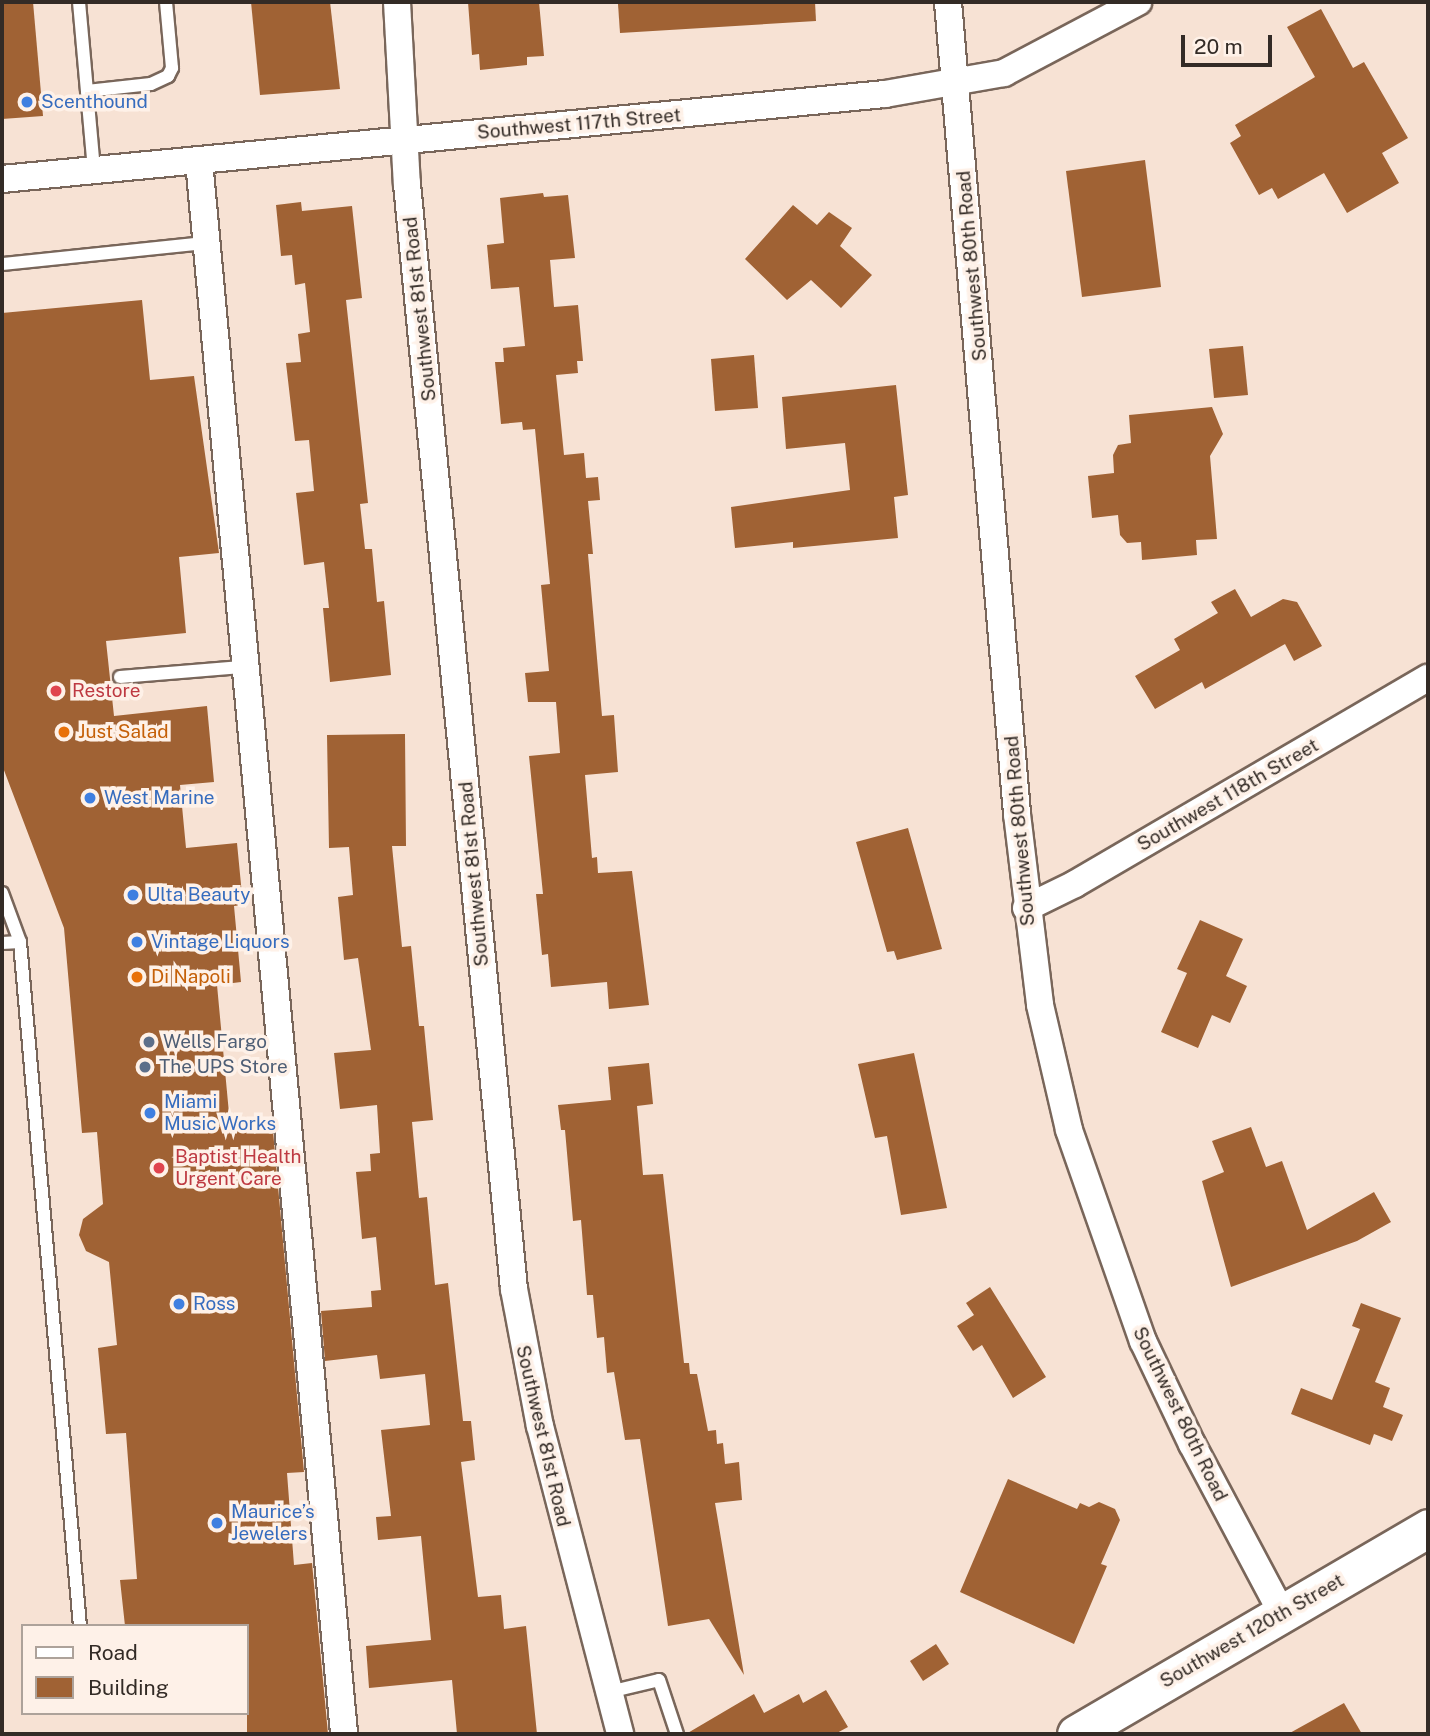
<!DOCTYPE html>
<meta charset="utf-8">
<style>
body{margin:0}
#map{position:relative;width:1430px;height:1736px;overflow:hidden;background:#f7e2d4;font-family:"Public Sans",sans-serif}
div>[style]{position:absolute}
[style*='--x']{left:calc(var(--x)*1px);top:calc(var(--y)*1px);width:calc(var(--w)*1px);rotate:calc(var(--a)*1deg)}
.building>*{inset:0;background:#a06234}
.roads{filter:drop-shadow(2px 0 #79665a) drop-shadow(-2px 0 #79665a) drop-shadow(0 2px #79665a) drop-shadow(0 -2px #79665a)}
.lane>*{height:12px;margin:-6px;padding:0 6px;transform-origin:6px;border-radius:6px;background:#fff}
.street>*{height:26px;margin:-13px;padding:0 13px;transform-origin:13px;border-radius:13px;background:#fff}
.secondary>*{height:37px;margin:-18.5px;padding:0 18.5px;transform-origin:18.5px;border-radius:18.5px;background:#fff}
.dots>*{width:19px;height:19px;translate:-50% -50%;box-sizing:border-box;border:4px solid #fef1e8;border-radius:50%}
span{translate:-50% -50%;white-space:nowrap;text-align:center;line-height:1.15;-webkit-text-stroke:7px #fef1e8;paint-order:stroke}
.shop-label{font-size:19px;color:#366cbe}
.left{translate:0 -50%;text-align:left}
.street-label{font-size:19px;color:#332b26}
.health-label{font-size:19px;color:#be3a42}
.food-label{font-size:19px;color:#c56008}
.service-label{font-size:19px;color:#4e5e75}
.frame{position:absolute;inset:0;border:4px solid #332b26;pointer-events:none}
.legend{position:absolute;left:21px;top:1624px;width:228px;height:91px;box-sizing:border-box;background:#fef1e8;border:2px solid #ada29a;margin:0;padding:9px 12px;list-style:none;font-size:21px;color:#332b26}
.legend li{display:flex;align-items:center;gap:14px;height:35px}
.legend b{width:35px;border:2px solid #ada29a}
.scale{position:absolute;left:1181px;top:35px;width:91px;height:32px;box-sizing:border-box;border:4px solid #332b26;border-top:0;padding-left:9px;font-size:21px;line-height:24px;white-space:nowrap;color:#332b26;-webkit-text-stroke:5px #fef1e8;paint-order:stroke}
</style>
<div id="map">
<div class="building">
<div style="clip-path:polygon(2px 2px,33px 2px,43px 116px,2px 119px)"></div>
<div style="clip-path:polygon(251px 2px,330px 2px,340px 89px,260px 95px)"></div>
<div style="clip-path:polygon(468px 2px,539px 2px,544px 56px,527px 57px,527px 65px,480px 70px,479px 54px,472px 55px)"></div>
<div style="clip-path:polygon(658px 2px,815px 2px,816px 21px,620px 33px,618px 4px)"></div>
<div style="clip-path:polygon(1321px 9px,1353px 68px,1364px 62px,1408px 138px,1382px 153px,1399px 183px,1347px 213px,1324px 173px,1278px 199px,1272px 188px,1259px 195px,1230px 143px,1241px 136px,1235px 125px,1315px 77px,1287px 27px)"></div>
<div style="clip-path:polygon(1145px 160px,1161px 287px,1082px 297px,1066px 171px)"></div>
<div style="clip-path:polygon(543px 193px,544px 197px,568px 195px,575px 258px,550px 260px,554px 307px,578px 305px,583px 361px,577px 361px,578px 373px,556px 375px,564px 455px,584px 453px,586px 478px,598px 477px,600px 500px,588px 501px,593px 554px,588px 554px,602px 716px,614px 715px,618px 772px,585px 775px,592px 858px,597px 857px,598px 873px,632px 871px,649px 1005px,609px 1009px,607px 982px,551px 987px,548px 954px,542px 955px,536px 894px,543px 894px,529px 756px,560px 753px,556px 702px,528px 702px,525px 673px,549px 671px,541px 585px,550px 584px,535px 429px,523px 430px,522px 422px,501px 424px,495px 362px,504px 362px,503px 348px,525px 346px,519px 287px,491px 289px,487px 245px,504px 243px,500px 198px)"></div>
<div style="clip-path:polygon(301px 202px,302px 211px,352px 206px,362px 298px,346px 300px,368px 503px,360px 504px,365px 549px,372px 549px,377px 602px,384px 601px,391px 675px,330px 682px,323px 608px,329px 608px,324px 562px,304px 565px,296px 493px,314px 491px,309px 440px,295px 441px,286px 363px,301px 362px,298px 334px,310px 332px,305px 283px,295px 285px,292px 255px,281px 256px,276px 205px)"></div>
<div style="clip-path:polygon(793px 205px,817px 225px,829px 212px,852px 228px,840px 246px,872px 275px,841px 308px,811px 280px,787px 300px,745px 259px)"></div>
<div style="clip-path:polygon(142px 300px,150px 380px,194px 376px,219px 553px,179px 557px,186px 633px,106px 641px,114px 716px,207px 706px,214px 782px,180px 785px,186px 848px,237px 843px,243px 905px,234px 906px,241px 982px,217px 985px,230px 1124px,272px 1120px,304px 1472px,287px 1473px,294px 1565px,312px 1563px,328px 1734px,247px 1734px,247px 1626px,125px 1626px,120px 1580px,137px 1579px,126px 1433px,106px 1434px,98px 1348px,117px 1345px,109px 1262px,86px 1251px,79px 1235px,83px 1219px,103px 1204px,97px 1132px,82px 1133px,64px 928px,2px 765px,2px 313px)"></div>
<div style="clip-path:polygon(1243px 346px,1248px 395px,1214px 398px,1209px 349px)"></div>
<div style="clip-path:polygon(754px 355px,758px 408px,715px 411px,711px 359px)"></div>
<div style="clip-path:polygon(896px 385px,908px 495px,894px 497px,898px 538px,793px 548px,793px 542px,735px 548px,731px 507px,850px 490px,845px 443px,786px 449px,782px 397px)"></div>
<div style="clip-path:polygon(1212px 407px,1223px 434px,1210px 456px,1217px 539px,1196px 540px,1197px 555px,1142px 560px,1141px 542px,1127px 543px,1120px 535px,1118px 515px,1092px 518px,1088px 476px,1114px 473px,1113px 455px,1118px 445px,1131px 443px,1129px 415px)"></div>
<div style="clip-path:polygon(1235px 589px,1251px 617px,1283px 599px,1297px 602px,1322px 646px,1294px 661px,1285px 644px,1205px 689px,1202px 682px,1155px 709px,1135px 676px,1180px 650px,1174px 639px,1218px 613px,1211px 602px)"></div>
<div style="clip-path:polygon(405px 734px,406px 846px,392px 846px,402px 947px,411px 946px,419px 1026px,424px 1026px,433px 1120px,412px 1122px,419px 1198px,427px 1197px,435px 1285px,448px 1283px,463px 1421px,471px 1421px,475px 1460px,461px 1462px,478px 1597px,501px 1595px,504px 1629px,526px 1626px,537px 1734px,457px 1734px,452px 1680px,369px 1688px,366px 1646px,431px 1640px,421px 1536px,378px 1540px,376px 1517px,391px 1516px,381px 1430px,430px 1425px,425px 1374px,380px 1379px,377px 1355px,325px 1361px,321px 1311px,372px 1307px,371px 1291px,381px 1290px,376px 1237px,362px 1239px,356px 1172px,371px 1171px,370px 1154px,380px 1153px,377px 1105px,340px 1109px,334px 1053px,371px 1050px,358px 958px,344px 960px,338px 897px,353px 895px,349px 847px,329px 848px,327px 735px)"></div>
<div style="clip-path:polygon(908px 828px,942px 949px,897px 960px,894px 951px,887px 952px,856px 842px)"></div>
<div style="clip-path:polygon(1200px 920px,1243px 939px,1226px 976px,1247px 986px,1230px 1023px,1212px 1015px,1198px 1048px,1161px 1032px,1187px 973px,1177px 969px)"></div>
<div style="clip-path:polygon(914px 1053px,947px 1208px,901px 1215px,887px 1136px,875px 1138px,858px 1064px)"></div>
<div style="clip-path:polygon(649px 1063px,653px 1104px,637px 1106px,643px 1175px,663px 1174px,684px 1363px,689px 1363px,690px 1374px,697px 1374px,708px 1431px,716px 1430px,717px 1444px,723px 1443px,725px 1464px,739px 1462px,742px 1500px,715px 1503px,744px 1675px,709px 1619px,668px 1626px,640px 1439px,625px 1440px,614px 1372px,607px 1373px,604px 1337px,597px 1338px,593px 1295px,587px 1295px,581px 1220px,573px 1221px,565px 1130px,561px 1130px,558px 1105px,611px 1100px,608px 1067px)"></div>
<div style="clip-path:polygon(1251px 1127px,1266px 1167px,1282px 1161px,1307px 1230px,1374px 1192px,1391px 1222px,1357px 1241px,1231px 1287px,1202px 1181px,1224px 1172px,1212px 1141px)"></div>
<div style="clip-path:polygon(990px 1287px,1046px 1377px,1013px 1398px,982px 1345px,973px 1351px,957px 1326px,974px 1315px,966px 1303px)"></div>
<div style="clip-path:polygon(1361px 1303px,1401px 1318px,1375px 1382px,1390px 1388px,1383px 1407px,1403px 1415px,1392px 1441px,1374px 1434px,1370px 1445px,1291px 1414px,1301px 1388px,1332px 1400px,1360px 1329px,1352px 1326px)"></div>
<div style="clip-path:polygon(1008px 1479px,1077px 1509px,1080px 1503px,1089px 1507px,1099px 1502px,1115px 1509px,1120px 1520px,1101px 1564px,1107px 1566px,1074px 1644px,960px 1592px)"></div>
<div style="clip-path:polygon(936px 1644px,949px 1664px,923px 1681px,910px 1661px)"></div>
<div style="clip-path:polygon(826px 1690px,848px 1727px,835px 1734px,686px 1734px,754px 1694px,764px 1713px,799px 1694px,803px 1703px)"></div>
<div style="clip-path:polygon(1344px 1703px,1362px 1734px,1288px 1734px)"></div>
</div>
<div class="roads">
<div class="lane">
<div style="--x:79;--y:2;--w:170;--a:84.9"></div>
<div style="--x:87;--y:91;--w:64;--a:-6.2"></div>
<div style="--x:151;--y:84;--w:19;--a:-25"></div>
<div style="--x:168;--y:76;--w:9;--a:-63"></div>
<div style="--x:172;--y:68;--w:66;--a:-95.2"></div>
<div style="--x:2;--y:264;--w:205;--a:-5.9"></div>
<div style="--x:120;--y:677;--w:122;--a:-4.7"></div>
<div style="--x:2;--y:893;--w:52;--a:69.8"></div>
<div style="--x:20;--y:942;--w:18;--a:177"></div>
<div style="--x:20;--y:942;--w:687;--a:84.99"></div>
<div style="--x:609;--y:1692;--w:51;--a:-13.5"></div>
<div style="--x:659;--y:1680;--w:57;--a:71.6"></div>
</div>
<div class="street">
<div style="--x:397;--y:2;--w:182;--a:86.9"></div>
<div style="--x:407;--y:184;--w:1110;--a:84.47"></div>
<div style="--x:514;--y:1289;--w:139;--a:79.3"></div>
<div style="--x:540;--y:1426;--w:318;--a:75.4"></div>
<div style="--x:948;--y:2;--w:815;--a:85.14"></div>
<div style="--x:1017;--y:814;--w:192;--a:83.1"></div>
<div style="--x:1040;--y:1005;--w:128;--a:76.9"></div>
<div style="--x:1069;--y:1130;--w:224;--a:70.7"></div>
<div style="--x:1143;--y:1341;--w:114;--a:64.6"></div>
<div style="--x:1192;--y:1444;--w:191;--a:62"></div>
<div style="--x:199;--y:161;--w:1580;--a:84.73"></div>
<div style="--x:2;--y:179;--w:887;--a:-5.5"></div>
<div style="--x:885;--y:94;--w:121;--a:-10"></div>
<div style="--x:1004;--y:73;--w:152;--a:-27.9"></div>
<div style="--x:1026;--y:908;--w:55;--a:-26.1"></div>
<div style="--x:1075;--y:884;--w:409;--a:-30.3"></div>
</div>
<div class="secondary">
<div style="--x:1076;--y:1734;--w:408;--a:-30.3"></div>
</div>
</div>
<div class="dots">
<div style="left:27px;top:102px;background:#3f7fe0"></div>
<div style="left:56px;top:691px;background:#e0444e"></div>
<div style="left:64px;top:732px;background:#e8710a"></div>
<div style="left:90px;top:798px;background:#3f7fe0"></div>
<div style="left:133px;top:895px;background:#3f7fe0"></div>
<div style="left:137px;top:942px;background:#3f7fe0"></div>
<div style="left:137px;top:977px;background:#e8710a"></div>
<div style="left:149px;top:1042px;background:#5c6f8a"></div>
<div style="left:145px;top:1067px;background:#5c6f8a"></div>
<div style="left:150px;top:1113px;background:#3f7fe0"></div>
<div style="left:159px;top:1168px;background:#e0444e"></div>
<div style="left:179px;top:1304px;background:#3f7fe0"></div>
<div style="left:217px;top:1523px;background:#3f7fe0"></div>
</div>
<div class="shop-label">
<span class="left" style="left:41px;top:102px">Scenthound</span>
<span class="left" style="left:104px;top:798px">West Marine</span>
<span class="left" style="left:147px;top:895px">Ulta Beauty</span>
<span class="left" style="left:151px;top:942px">Vintage Liquors</span>
<span class="left" style="left:164px;top:1113px">Miami<br>Music Works</span>
<span class="left" style="left:193px;top:1304px">Ross</span>
<span class="left" style="left:231px;top:1523px">Maurice’s<br>Jewelers</span>
</div>
<div class="street-label">
<span style="left:579px;top:124px;rotate:-5deg">Southwest 117th Street</span>
<span style="left:972px;top:266px;rotate:-95deg">Southwest 80th Road</span>
<span style="left:420px;top:309px;rotate:-96deg">Southwest 81st Road</span>
<span style="left:1228px;top:795px;rotate:-30deg">Southwest 118th Street</span>
<span style="left:1020px;top:831px;rotate:-95deg">Southwest 80th Road</span>
<span style="left:474px;top:874px;rotate:-95deg">Southwest 81st Road</span>
<span style="left:1180px;top:1414px;rotate:64deg">Southwest 80th Road</span>
<span style="left:543px;top:1436px;rotate:77deg">Southwest 81st Road</span>
<span style="left:1252px;top:1631px;rotate:-30deg">Southwest 120th Street</span>
</div>
<div class="health-label">
<span class="left" style="left:72px;top:691px">Restore</span>
<span class="left" style="left:175px;top:1168px">Baptist Health<br>Urgent Care</span>
</div>
<div class="food-label">
<span class="left" style="left:78px;top:732px">Just Salad</span>
<span class="left" style="left:151px;top:977px">Di Napoli</span>
</div>
<div class="service-label">
<span class="left" style="left:163px;top:1042px">Wells Fargo</span>
<span class="left" style="left:159px;top:1067px">The UPS Store</span>
</div>
<div class="frame"></div>
<ul class="legend">
<li><b style="height:9px;background:#fff"></b>Road</li>
<li><b style="height:19px;background:#a06234"></b>Building</li>
</ul>
<div class="scale">20 m</div>
</div>
